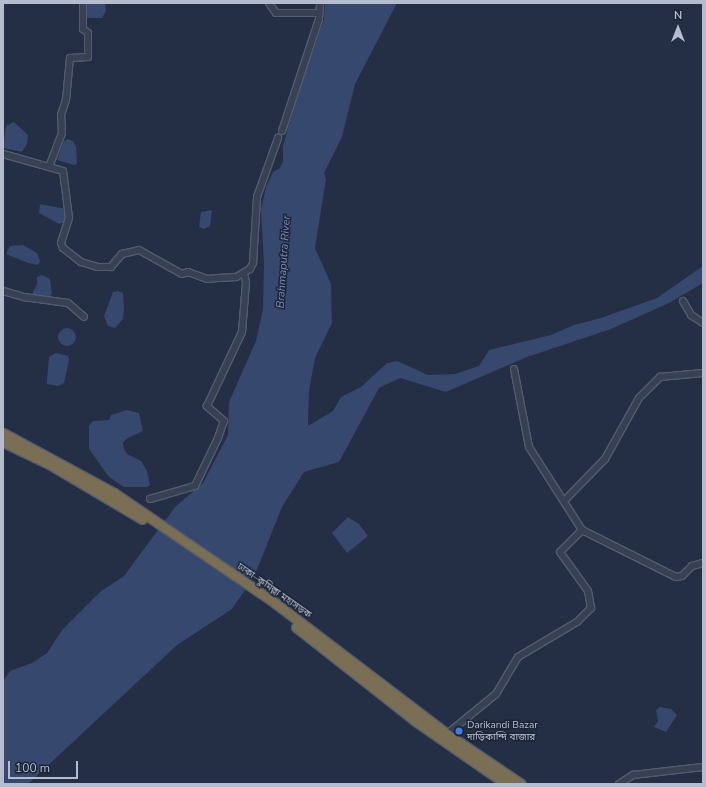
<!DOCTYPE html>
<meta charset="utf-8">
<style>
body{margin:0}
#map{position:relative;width:706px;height:787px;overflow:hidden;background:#242e44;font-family:"Nunito Sans","Noto Sans Bengali",sans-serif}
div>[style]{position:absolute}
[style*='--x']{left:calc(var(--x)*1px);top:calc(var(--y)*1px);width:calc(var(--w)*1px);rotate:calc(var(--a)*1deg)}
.water>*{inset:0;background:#36486d}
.round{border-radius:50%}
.roads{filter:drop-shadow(1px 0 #535c6e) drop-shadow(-1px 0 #535c6e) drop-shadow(0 1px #535c6e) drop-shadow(0 -1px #535c6e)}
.minor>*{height:6px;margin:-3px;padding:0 3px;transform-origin:3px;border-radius:3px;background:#384153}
.highway>*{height:9px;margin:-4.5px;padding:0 4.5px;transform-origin:4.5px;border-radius:4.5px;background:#7a6f54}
.dots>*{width:11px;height:11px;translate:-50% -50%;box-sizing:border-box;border:2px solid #1d2639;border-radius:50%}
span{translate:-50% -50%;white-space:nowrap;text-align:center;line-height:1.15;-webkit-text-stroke:3px #1d2639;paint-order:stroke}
.street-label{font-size:10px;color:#b5bccd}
.poi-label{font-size:10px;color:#b5bccd}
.left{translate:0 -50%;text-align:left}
.water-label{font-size:11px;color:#7a8eb7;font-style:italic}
.frame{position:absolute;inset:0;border:4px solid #b5bccd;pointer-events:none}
.north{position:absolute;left:658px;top:8px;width:40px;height:40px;-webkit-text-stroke:3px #1d2639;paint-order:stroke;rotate:0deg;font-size:11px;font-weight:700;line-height:16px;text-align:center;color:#b5bccd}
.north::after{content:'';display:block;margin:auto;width:14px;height:18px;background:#b5bccd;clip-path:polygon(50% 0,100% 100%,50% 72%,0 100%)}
.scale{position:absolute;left:8px;top:761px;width:70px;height:18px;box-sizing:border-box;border:2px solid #b5bccd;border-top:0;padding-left:5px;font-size:12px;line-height:14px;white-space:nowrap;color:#b5bccd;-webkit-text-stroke:3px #1d2639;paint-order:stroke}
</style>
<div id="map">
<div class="water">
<div style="clip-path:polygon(86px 3px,105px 3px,106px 11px,102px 18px,86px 18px)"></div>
<div style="clip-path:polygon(325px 3px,397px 3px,355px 84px,342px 137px,324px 173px,326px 179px,315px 248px,331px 284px,332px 323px,315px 358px,309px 391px,308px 426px,333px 411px,341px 397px,361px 387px,387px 363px,397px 361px,428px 375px,455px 374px,479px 366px,489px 350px,551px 335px,574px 325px,601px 318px,657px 298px,703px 266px,703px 283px,669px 303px,611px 329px,527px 357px,446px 392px,400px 378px,379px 388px,339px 462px,304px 472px,282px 507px,254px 577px,232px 609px,177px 645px,28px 784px,3px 784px,3px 681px,10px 671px,32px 663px,47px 653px,63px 629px,100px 592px,124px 576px,175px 507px,203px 483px,228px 435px,229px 402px,256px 341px,263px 309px,264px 263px,261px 210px,266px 187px,273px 172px,280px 168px,283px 161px,283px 146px,295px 102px,324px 19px)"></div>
<div style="clip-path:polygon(14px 122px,28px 135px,27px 144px,22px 152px,3px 148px,6px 126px)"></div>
<div style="clip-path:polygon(67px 139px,73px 141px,76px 147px,77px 164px,74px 165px,57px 160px,63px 143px)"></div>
<div style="clip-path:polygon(40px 204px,66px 209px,66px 222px,59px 224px,39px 213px)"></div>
<div style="clip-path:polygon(212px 210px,210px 226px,204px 229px,199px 227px,201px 212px)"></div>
<div style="clip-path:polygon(23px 245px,37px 253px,40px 261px,38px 265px,28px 263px,6px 254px,10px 246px)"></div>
<div style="clip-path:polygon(42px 275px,50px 279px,52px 294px,46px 300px,34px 298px,32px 294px,37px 284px,37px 277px)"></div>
<div style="clip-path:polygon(118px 291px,123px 293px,124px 310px,123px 319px,115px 328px,108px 326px,104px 316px,113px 292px)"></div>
<div class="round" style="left:58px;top:328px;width:18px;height:18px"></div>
<div style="clip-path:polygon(56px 353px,68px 356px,69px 360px,64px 383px,58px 386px,47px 384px,47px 380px,49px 357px)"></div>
<div style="clip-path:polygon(127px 410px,139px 413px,143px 431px,126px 439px,123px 443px,124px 449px,127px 454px,141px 461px,147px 471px,150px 485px,147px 487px,124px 487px,109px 477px,89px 449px,89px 426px,93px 421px,109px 420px,111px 415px)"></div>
<div style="clip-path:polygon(348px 517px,359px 524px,368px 536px,347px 553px,332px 533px)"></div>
<div style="clip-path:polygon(660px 707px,671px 709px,677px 715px,666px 732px,654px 727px,658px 721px,656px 710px)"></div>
</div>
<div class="roads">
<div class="minor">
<div style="--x:269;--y:3;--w:12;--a:55"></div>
<div style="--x:276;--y:13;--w:43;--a:0"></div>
<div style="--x:282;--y:131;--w:118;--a:-71.7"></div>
<div style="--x:319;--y:19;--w:16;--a:-86"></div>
<div style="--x:3;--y:154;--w:62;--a:15.8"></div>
<div style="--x:63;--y:171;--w:47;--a:82.7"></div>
<div style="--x:69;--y:218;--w:26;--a:108"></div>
<div style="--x:61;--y:243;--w:5;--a:68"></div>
<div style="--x:63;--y:248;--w:23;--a:38"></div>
<div style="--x:81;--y:262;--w:17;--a:17"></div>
<div style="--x:97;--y:267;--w:14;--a:0"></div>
<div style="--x:111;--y:267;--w:17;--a:-50"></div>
<div style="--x:122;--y:254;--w:17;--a:-13"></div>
<div style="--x:139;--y:250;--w:49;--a:29.2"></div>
<div style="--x:182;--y:274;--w:6;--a:-18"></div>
<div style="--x:188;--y:272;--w:20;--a:20"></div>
<div style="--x:207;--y:279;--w:11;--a:-5"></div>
<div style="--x:218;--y:278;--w:18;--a:-3"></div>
<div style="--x:236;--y:277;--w:16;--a:-30"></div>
<div style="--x:250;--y:269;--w:7;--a:-63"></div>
<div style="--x:253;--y:263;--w:66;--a:-86.5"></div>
<div style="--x:257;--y:197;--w:63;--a:-70.4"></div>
<div style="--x:49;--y:167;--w:36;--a:-69"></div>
<div style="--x:62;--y:133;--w:18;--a:-93"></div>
<div style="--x:61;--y:115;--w:16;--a:-72"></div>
<div style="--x:66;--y:100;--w:42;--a:-84.6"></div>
<div style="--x:70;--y:58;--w:18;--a:-3"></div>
<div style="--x:88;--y:57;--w:24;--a:-90"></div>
<div style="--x:88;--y:33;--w:6;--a:-141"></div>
<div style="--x:83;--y:29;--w:26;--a:-90"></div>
<div style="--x:3;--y:291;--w:22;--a:16"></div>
<div style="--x:24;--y:297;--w:44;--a:7.8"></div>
<div style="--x:68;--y:303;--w:21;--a:41"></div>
<div style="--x:683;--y:301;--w:16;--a:60"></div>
<div style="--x:691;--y:315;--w:14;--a:34"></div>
<div style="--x:514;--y:369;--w:79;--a:79.1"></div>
<div style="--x:529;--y:447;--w:98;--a:57.4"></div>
<div style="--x:582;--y:530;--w:105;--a:26.6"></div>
<div style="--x:676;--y:577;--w:6;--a:-9"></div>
<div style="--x:682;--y:576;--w:14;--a:-45"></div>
<div style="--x:692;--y:566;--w:11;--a:-15"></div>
<div style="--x:150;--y:499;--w:47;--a:-16.1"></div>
<div style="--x:195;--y:486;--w:53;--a:-64.4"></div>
<div style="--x:218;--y:438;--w:18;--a:-71"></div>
<div style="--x:224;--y:421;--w:23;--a:-139"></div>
<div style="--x:207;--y:406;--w:82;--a:-64.7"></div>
<div style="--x:242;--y:332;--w:50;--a:-85.4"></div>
<div style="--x:246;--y:282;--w:9;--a:-103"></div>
<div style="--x:565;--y:500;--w:57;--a:-45.7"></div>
<div style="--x:605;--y:459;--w:70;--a:-60.9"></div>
<div style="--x:639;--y:398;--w:30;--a:-45"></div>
<div style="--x:660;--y:377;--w:43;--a:-5.3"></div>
<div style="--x:447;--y:734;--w:63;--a:-39.2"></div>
<div style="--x:496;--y:694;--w:43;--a:-59.3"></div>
<div style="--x:518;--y:657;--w:69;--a:-30.7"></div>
<div style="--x:577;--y:622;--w:20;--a:-45"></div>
<div style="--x:591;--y:608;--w:17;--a:-100"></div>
<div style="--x:588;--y:591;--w:48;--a:-125.7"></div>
<div style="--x:560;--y:552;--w:31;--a:-45"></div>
<div style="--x:619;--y:784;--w:17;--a:-33"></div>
<div style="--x:633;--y:775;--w:70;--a:-6.5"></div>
</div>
<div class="highway">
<div style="--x:3;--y:433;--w:126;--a:28.4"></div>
<div style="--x:114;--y:493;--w:195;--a:34.3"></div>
<div style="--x:275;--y:603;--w:216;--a:37.3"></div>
<div style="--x:447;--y:734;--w:89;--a:34"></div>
<div style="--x:3;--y:442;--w:51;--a:25.6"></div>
<div style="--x:49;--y:464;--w:108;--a:30.6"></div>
<div style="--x:296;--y:627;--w:150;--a:38.2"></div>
<div style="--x:414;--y:720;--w:112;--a:34.8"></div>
</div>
</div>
<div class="dots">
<div style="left:459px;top:731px;background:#3f7fe0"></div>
</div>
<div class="street-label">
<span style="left:274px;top:591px;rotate:35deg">ঢাকা–কুমিল্লা মহাসড়ক</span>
</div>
<div class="poi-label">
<span class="left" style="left:467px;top:731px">Darikandi Bazar<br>দাড়িকান্দি বাজার</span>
</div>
<div class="water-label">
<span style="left:284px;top:262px;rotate:-86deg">Brahmaputra River</span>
</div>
<div class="frame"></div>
<div class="north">N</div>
<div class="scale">100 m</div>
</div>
